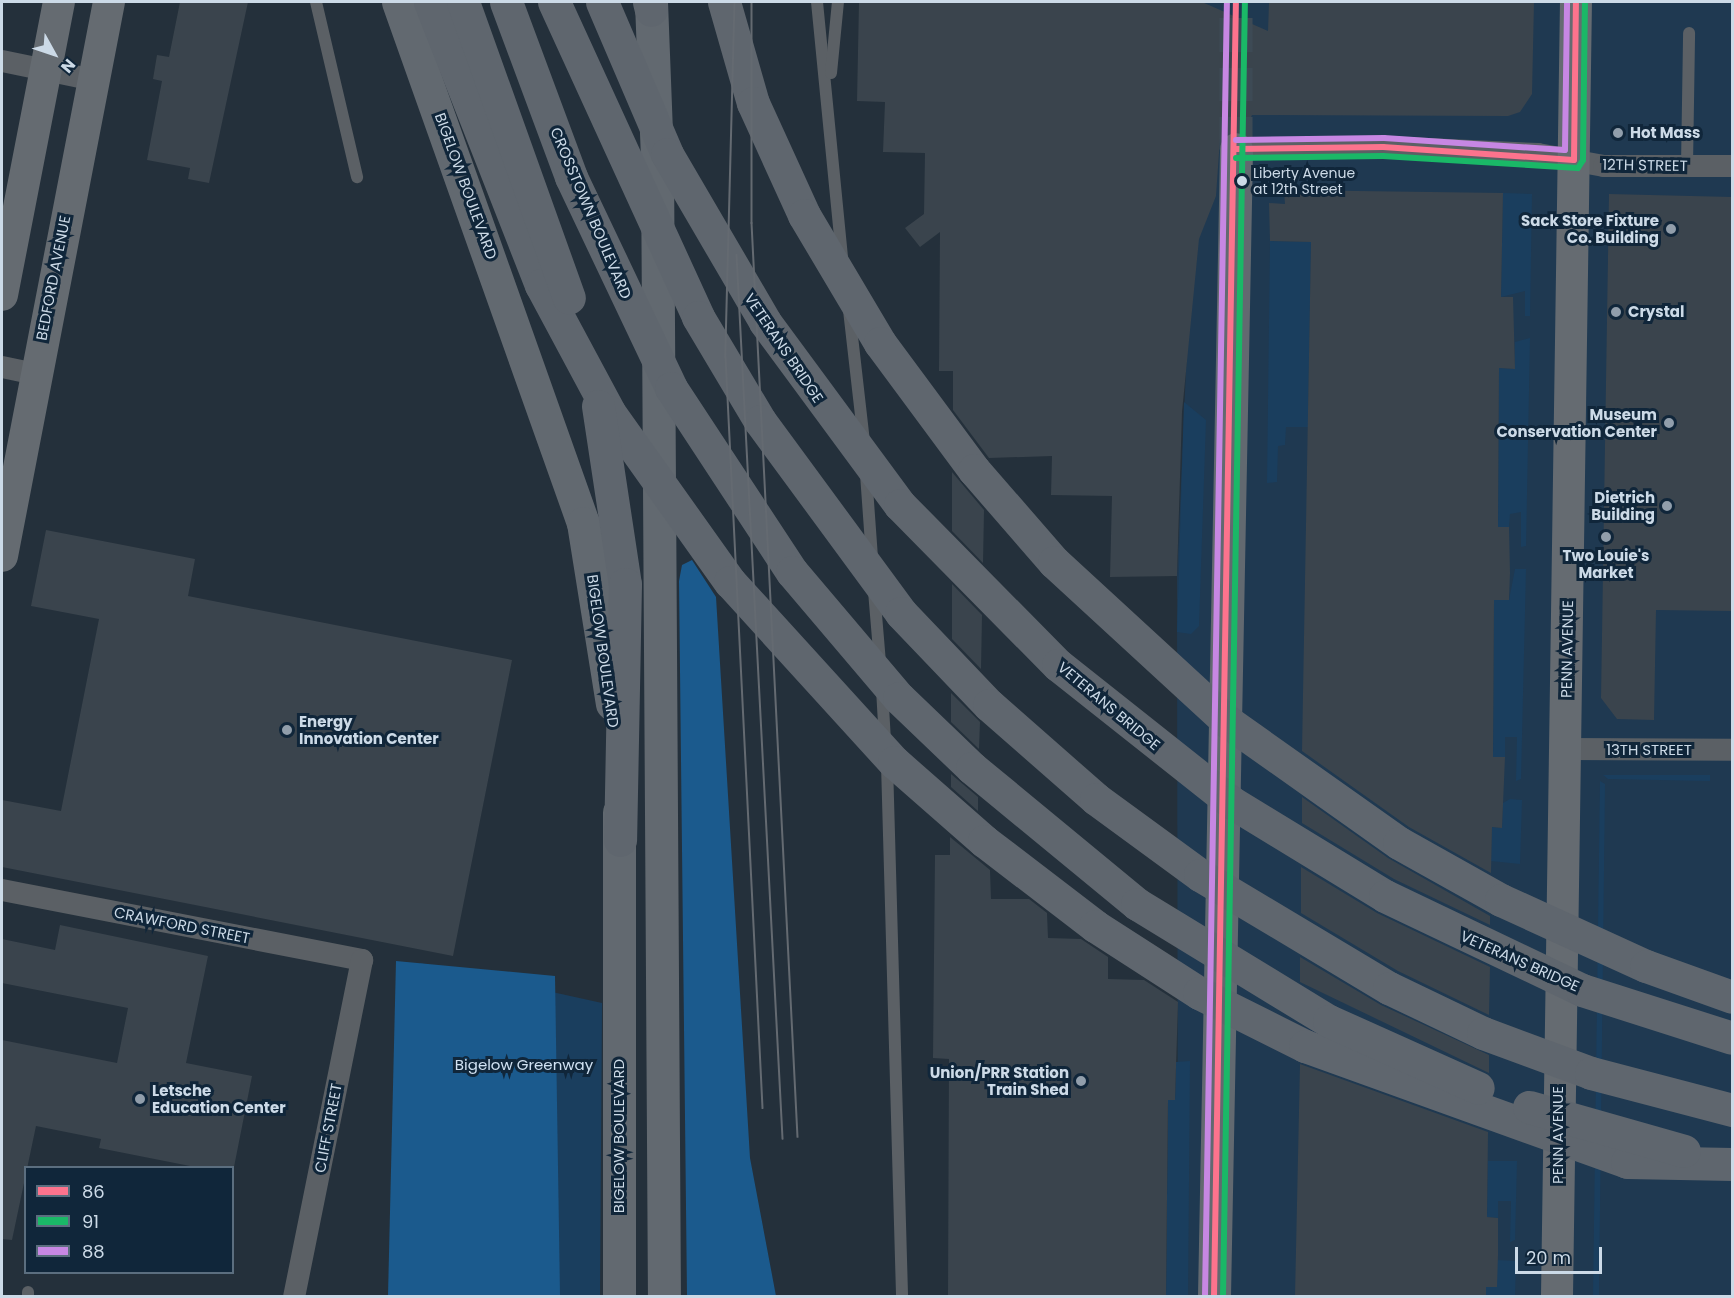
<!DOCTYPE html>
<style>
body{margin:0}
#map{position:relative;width:1734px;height:1298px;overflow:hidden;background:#24303b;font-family:Poppins,sans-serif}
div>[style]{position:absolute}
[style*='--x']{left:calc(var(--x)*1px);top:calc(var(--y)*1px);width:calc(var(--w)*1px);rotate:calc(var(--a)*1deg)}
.built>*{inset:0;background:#1f3951}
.green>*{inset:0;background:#1a3e5e}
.forest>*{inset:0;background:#1b5a8d}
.building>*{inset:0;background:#3a444d}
.primary-tunnel>*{height:33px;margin-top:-16.5px;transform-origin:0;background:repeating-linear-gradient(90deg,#3d4a55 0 33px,transparent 0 49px)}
.lane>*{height:12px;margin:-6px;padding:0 6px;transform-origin:6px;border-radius:6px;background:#5b6065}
.street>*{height:22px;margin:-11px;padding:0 11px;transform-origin:11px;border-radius:11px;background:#5b6065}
.secondary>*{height:32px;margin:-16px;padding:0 16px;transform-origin:16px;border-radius:16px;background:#656b71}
.primary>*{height:33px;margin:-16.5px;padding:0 16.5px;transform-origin:16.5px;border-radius:16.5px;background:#626970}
.highway>*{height:33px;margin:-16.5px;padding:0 16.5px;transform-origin:16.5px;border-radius:16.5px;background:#5f666e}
.tram>*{height:1.5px;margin:-0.75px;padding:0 0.75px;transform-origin:0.75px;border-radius:0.75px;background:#646a71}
.bus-1>*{height:6px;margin:-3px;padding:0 3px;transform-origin:3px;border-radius:3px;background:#fc738d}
.bus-2>*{height:6px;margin:-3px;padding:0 3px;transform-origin:3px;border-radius:3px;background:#1ab867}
.bus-3>*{height:6px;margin:-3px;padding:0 3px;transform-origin:3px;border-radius:3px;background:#c787e3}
.dots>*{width:16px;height:16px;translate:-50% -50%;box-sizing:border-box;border:3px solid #10263a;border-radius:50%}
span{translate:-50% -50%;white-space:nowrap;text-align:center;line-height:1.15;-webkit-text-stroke:6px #10263a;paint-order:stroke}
.bus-label{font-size:14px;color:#ccdae7}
.left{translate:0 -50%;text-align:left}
.poi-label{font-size:15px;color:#ccdae7;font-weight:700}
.right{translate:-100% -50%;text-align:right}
.street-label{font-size:15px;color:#ccdae7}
.park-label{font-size:15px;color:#d1e2f3}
.frame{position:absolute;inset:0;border:3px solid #ccdae7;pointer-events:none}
.legend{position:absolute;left:24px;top:1166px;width:210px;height:108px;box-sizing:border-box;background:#10263a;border:2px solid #5b6e7f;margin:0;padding:8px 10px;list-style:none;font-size:18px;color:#ccdae7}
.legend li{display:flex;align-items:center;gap:12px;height:30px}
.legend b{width:30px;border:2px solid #5b6e7f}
.north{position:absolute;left:24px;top:24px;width:60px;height:60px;-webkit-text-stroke:4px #10263a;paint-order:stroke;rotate:130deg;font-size:16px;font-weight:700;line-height:24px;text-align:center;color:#ccdae7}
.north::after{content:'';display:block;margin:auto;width:21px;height:27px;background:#ccdae7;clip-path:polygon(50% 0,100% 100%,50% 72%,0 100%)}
.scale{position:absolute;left:1515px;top:1247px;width:87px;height:27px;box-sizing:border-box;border:3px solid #ccdae7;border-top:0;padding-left:8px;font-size:18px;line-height:21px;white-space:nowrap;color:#ccdae7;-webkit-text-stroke:4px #10263a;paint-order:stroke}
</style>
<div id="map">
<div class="built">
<div style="clip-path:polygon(1202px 2px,1732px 2px,1732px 1296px,1178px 1296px,1177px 576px)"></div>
</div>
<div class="green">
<div style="clip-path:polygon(1503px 193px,1532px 194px,1530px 316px,1525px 316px,1525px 291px,1501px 297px)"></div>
<div style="clip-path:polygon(1270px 241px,1311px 242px,1308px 427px,1286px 427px,1285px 445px,1278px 446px,1277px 482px,1267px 483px)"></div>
<div style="clip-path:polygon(1530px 338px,1526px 546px,1521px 547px,1521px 512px,1510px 514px,1509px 527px,1498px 527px,1499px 368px,1515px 369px,1515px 342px)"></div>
<div style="clip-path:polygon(1184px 402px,1206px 420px,1199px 626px,1191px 634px,1177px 632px)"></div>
<div style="clip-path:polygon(1515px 569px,1526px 569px,1521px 779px,1516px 781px,1517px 737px,1505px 737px,1505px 757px,1493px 757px,1494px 600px,1509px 600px)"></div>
<div style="clip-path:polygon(1603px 775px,1710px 775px,1710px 781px,1608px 779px)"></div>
<div style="clip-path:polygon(1600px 781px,1605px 784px,1599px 1295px,1593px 1296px)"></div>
<div style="clip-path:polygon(1510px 799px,1522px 800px,1520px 864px,1491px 861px,1492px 827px,1502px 828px,1503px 803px)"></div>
<div style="clip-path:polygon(420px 963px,602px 1003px,600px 1296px,499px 1296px)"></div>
<div style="clip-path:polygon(1190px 1061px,1188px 1296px,1166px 1296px,1168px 1100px,1175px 1100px,1176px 1062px)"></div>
<div style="clip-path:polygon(1488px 1161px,1517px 1161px,1515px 1240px,1510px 1242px,1511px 1201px,1498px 1201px,1498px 1218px,1487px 1217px)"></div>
<div style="clip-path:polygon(1497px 1260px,1516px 1261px,1515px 1296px,1486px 1296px,1486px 1287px,1497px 1287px)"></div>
</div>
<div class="forest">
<div style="clip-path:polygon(692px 560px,716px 597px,750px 1158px,776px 1296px,687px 1296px,679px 581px,682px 565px)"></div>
<div style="clip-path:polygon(396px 961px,555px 976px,560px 1296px,388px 1296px)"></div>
</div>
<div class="building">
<div style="clip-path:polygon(180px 2px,248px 2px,209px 183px,188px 179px,190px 168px,147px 160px,162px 81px,153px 79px,157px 55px,169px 57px)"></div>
<div style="clip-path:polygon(859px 2px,1202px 2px,1268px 31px,1269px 2px,1534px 2px,1532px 94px,1520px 112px,1508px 116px,1252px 115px,1244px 132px,1227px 132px,1220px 139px,1216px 196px,1199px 239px,1182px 412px,1177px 576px,1110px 577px,1112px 496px,1051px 495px,1052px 456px,989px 458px,953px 410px,953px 371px,939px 371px,940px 232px,920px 247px,905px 228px,924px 214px,925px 153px,883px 152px,885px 102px,857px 101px)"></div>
<div style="clip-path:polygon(1284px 190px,1503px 193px,1501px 297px,1513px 297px,1515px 369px,1499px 368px,1498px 527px,1509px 527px,1510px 573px,1509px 600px,1494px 600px,1493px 757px,1505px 757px,1502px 828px,1492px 827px,1491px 873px,1409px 827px,1302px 751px,1311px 242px,1270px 241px,1269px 203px,1285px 204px)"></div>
<div style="clip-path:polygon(1609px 194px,1732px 197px,1732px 611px,1656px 610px,1654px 720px,1617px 719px,1601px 698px)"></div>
<div style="clip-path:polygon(952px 472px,984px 510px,983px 563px,952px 531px)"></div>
<div style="clip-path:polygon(46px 530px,195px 559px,188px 596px,512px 660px,453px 956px,2px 867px,2px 800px,61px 811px,99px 619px,31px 606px)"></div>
<div style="clip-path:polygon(952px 584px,982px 615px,981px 669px,952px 639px)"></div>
<div style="clip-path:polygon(951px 693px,980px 722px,979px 749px,951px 722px)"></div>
<div style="clip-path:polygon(951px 774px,978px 797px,978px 811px,951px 787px)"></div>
<div style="clip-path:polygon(1302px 797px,1388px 858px,1490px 916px,1490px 925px,1394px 879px,1302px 823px)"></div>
<div style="clip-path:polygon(950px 837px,990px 870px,991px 899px,1029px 899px,1047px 913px,1048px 938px,1081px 939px,1108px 957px,1108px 979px,1144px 980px,1178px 1002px,1175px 1100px,1168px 1100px,1166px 1296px,948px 1296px,949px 1059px,933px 1058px,935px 855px,950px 855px)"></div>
<div style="clip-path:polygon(1301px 867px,1377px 913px,1490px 967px,1489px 1015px,1398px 971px,1301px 913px)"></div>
<div style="clip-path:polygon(60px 925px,208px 956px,186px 1063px,252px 1076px,234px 1167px,195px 1167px,99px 1148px,101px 1139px,36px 1126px,12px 1240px,2px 1239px,2px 1040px,117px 1063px,128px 1008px,2px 983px,2px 939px,55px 950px)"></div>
<div style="clip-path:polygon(1300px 957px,1381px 1005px,1489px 1055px,1489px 1073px,1300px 982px)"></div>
<div style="clip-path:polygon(1300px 1064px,1488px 1132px,1487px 1217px,1498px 1218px,1498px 1255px,1497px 1287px,1486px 1287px,1486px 1296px,1295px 1296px)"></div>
</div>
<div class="primary-tunnel">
<div style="--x:1236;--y:149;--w:147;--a:-90"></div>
</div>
<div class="lane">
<div style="--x:316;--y:2;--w:180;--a:76.8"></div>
<div style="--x:817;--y:2;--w:256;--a:84.4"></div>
<div style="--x:831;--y:73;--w:71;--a:-84.4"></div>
<div style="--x:1687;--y:166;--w:133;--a:-89.1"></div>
<div style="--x:849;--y:310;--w:133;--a:83.5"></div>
<div style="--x:866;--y:474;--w:84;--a:85.9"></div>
<div style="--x:874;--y:591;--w:72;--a:85.2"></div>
<div style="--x:882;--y:689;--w:52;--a:86.7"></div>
<div style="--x:887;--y:764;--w:532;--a:88.38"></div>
<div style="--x:28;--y:1296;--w:4;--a:-90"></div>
</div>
<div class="street">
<div style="--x:2;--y:61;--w:94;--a:11.7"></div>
<div style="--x:1236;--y:149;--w:147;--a:-0.8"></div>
<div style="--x:1383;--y:147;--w:155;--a:2.6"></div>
<div style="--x:1538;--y:154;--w:67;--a:10.3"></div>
<div style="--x:1604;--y:166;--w:128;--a:0"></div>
<div style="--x:2;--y:367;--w:33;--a:12"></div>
<div style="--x:1566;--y:749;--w:166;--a:0.3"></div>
<div style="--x:2;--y:890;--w:367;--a:11"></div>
<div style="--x:362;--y:960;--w:343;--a:101.4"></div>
</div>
<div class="secondary">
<div style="--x:2;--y:295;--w:298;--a:-79"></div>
<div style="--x:2;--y:556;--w:564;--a:-79.07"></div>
<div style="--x:1557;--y:1296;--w:1294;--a:-89.16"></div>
</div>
<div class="primary">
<div style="--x:398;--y:2;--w:553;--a:70.45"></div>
<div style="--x:583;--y:523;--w:183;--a:80.9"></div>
<div style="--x:651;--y:2;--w:157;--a:87.8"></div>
<div style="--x:657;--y:159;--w:1137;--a:89.65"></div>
<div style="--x:619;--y:1296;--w:484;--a:-90"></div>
<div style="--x:1214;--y:1296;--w:1147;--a:-88.9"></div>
</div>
<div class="highway">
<div style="--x:430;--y:2;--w:304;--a:68.6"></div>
<div style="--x:541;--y:285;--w:144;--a:61.8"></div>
<div style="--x:609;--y:412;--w:209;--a:54.6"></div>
<div style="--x:730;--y:582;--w:244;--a:47.7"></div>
<div style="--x:894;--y:762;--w:120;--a:41.3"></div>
<div style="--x:984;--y:841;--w:140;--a:37.4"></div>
<div style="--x:1095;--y:926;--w:124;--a:32.8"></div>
<div style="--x:1199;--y:993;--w:119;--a:26.6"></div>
<div style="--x:1305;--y:1046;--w:342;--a:19.8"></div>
<div style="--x:1627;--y:1162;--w:105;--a:1.1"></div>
<div style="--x:463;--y:2;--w:314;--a:70.3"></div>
<div style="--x:506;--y:2;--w:187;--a:69.6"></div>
<div style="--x:571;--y:177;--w:233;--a:64.6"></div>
<div style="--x:671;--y:388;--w:220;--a:56.7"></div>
<div style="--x:792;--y:572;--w:165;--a:49.7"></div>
<div style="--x:899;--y:698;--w:101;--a:43.8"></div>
<div style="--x:972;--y:768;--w:214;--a:39.5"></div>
<div style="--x:1137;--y:904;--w:225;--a:31.4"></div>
<div style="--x:1329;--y:1021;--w:163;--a:24.2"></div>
<div style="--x:554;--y:2;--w:346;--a:65.4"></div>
<div style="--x:698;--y:317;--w:121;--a:59.2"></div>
<div style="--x:760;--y:421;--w:238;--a:53.7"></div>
<div style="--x:901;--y:613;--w:127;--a:46.3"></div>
<div style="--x:989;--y:705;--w:142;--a:41.3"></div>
<div style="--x:1096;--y:799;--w:129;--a:36.2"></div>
<div style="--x:1200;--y:875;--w:220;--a:30.9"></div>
<div style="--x:1389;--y:988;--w:104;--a:25.6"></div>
<div style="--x:1483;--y:1033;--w:115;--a:20.3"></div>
<div style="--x:1591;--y:1073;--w:146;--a:14.7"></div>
<div style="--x:602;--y:2;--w:165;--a:66.8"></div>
<div style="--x:667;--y:154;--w:194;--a:59.7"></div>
<div style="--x:765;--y:322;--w:227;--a:53.6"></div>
<div style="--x:900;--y:505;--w:225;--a:45.4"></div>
<div style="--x:1058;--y:665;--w:221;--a:38.4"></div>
<div style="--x:1231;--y:802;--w:180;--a:31.4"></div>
<div style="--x:1385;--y:896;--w:218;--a:25.5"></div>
<div style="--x:1582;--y:990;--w:157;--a:17.7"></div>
<div style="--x:649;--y:2;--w:8;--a:76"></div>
<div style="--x:724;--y:2;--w:105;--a:74"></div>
<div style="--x:753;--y:103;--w:123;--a:65.5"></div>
<div style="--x:804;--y:215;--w:149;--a:59.3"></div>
<div style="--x:880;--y:343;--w:158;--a:53.5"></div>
<div style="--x:974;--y:470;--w:122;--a:49"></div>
<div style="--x:1054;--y:562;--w:236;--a:42.6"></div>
<div style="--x:1228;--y:722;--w:209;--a:35.3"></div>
<div style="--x:1399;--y:843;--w:117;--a:29.2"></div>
<div style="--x:1501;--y:900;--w:159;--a:24.5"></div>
<div style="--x:1646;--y:966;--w:91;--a:19.8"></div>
<div style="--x:598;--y:406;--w:180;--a:81.4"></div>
<div style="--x:625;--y:584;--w:256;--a:91.1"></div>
<div style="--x:1529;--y:1107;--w:161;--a:15.8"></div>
</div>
<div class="tram">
<div style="--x:735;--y:2;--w:355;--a:91.5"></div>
<div style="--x:726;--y:357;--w:752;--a:87.18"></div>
<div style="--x:752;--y:2;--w:221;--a:90"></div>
<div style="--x:752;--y:223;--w:915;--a:87.12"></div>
<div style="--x:737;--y:255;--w:885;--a:87.02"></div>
</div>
<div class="bus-1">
<div style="--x:1236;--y:149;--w:147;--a:-0.8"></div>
<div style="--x:1383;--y:147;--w:191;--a:3.9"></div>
<div style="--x:1574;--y:160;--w:158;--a:-89.3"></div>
<div style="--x:1214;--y:1296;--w:1294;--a:-89.03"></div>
</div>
<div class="bus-2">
<div style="--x:1236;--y:158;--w:147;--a:-0.8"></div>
<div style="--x:1383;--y:156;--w:195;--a:3.5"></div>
<div style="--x:1578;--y:168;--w:9;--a:-58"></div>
<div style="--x:1583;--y:160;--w:158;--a:-89.3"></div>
<div style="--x:1223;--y:1296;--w:1294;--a:-89.03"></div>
</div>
<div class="bus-3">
<div style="--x:1236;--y:140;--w:148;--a:-0.8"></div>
<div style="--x:1384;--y:138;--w:181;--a:3.8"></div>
<div style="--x:1565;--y:150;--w:148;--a:-89.2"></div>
<div style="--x:1205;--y:1296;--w:1294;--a:-89.03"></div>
</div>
<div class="dots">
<div style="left:1618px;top:133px;background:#919eab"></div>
<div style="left:1242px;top:181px;background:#ccdae7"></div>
<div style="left:1671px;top:229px;background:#919eab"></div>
<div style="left:1616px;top:312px;background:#919eab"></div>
<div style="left:1669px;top:423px;background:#919eab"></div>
<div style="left:1667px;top:506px;background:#919eab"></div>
<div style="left:1606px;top:537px;background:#919eab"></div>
<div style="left:287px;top:730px;background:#919eab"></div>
<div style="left:1081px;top:1081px;background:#919eab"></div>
<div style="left:140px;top:1099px;background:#919eab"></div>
</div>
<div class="bus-label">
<span class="left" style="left:1253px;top:181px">Liberty Avenue<br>at 12th Street</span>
</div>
<div class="poi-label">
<span class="left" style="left:1630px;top:133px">Hot Mass</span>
<span class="right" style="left:1659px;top:229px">Sack Store Fixture<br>Co. Building</span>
<span class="left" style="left:1628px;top:312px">Crystal</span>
<span class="right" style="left:1657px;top:423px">Museum<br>Conservation Center</span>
<span class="right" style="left:1655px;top:506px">Dietrich<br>Building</span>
<span style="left:1606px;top:564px">Two Louie's<br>Market</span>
<span class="left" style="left:299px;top:730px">Energy<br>Innovation Center</span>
<span class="right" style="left:1069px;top:1081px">Union/PRR Station<br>Train Shed</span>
<span class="left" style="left:152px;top:1099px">Letsche<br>Education Center</span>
</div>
<div class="street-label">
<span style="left:1645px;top:165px;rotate:1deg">12TH STREET</span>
<span style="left:466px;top:186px;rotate:70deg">BIGELOW BOULEVARD</span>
<span style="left:591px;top:213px;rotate:67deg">CROSSTOWN BOULEVARD</span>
<span style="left:53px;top:278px;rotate:-79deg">BEDFORD AVENUE</span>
<span style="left:784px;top:348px;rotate:56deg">VETERANS BRIDGE</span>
<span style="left:1567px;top:649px;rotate:-89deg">PENN AVENUE</span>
<span style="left:603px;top:651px;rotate:82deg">BIGELOW BOULEVARD</span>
<span style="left:1109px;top:706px;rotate:40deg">VETERANS BRIDGE</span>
<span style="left:1649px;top:750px">13TH STREET</span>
<span style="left:182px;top:925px;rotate:11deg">CRAWFORD STREET</span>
<span style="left:1520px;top:961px;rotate:24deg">VETERANS BRIDGE</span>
<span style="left:328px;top:1128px;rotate:-79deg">CLIFF STREET</span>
<span style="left:1558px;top:1135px;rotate:-90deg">PENN AVENUE</span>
<span style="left:619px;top:1136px;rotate:-90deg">BIGELOW BOULEVARD</span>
</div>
<div class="park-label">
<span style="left:524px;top:1065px">Bigelow Greenway</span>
</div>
<div class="frame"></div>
<ul class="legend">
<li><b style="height:8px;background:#fc738d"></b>86</li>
<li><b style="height:8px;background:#1ab867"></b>91</li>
<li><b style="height:8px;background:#c787e3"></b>88</li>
</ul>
<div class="north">N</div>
<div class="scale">20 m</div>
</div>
